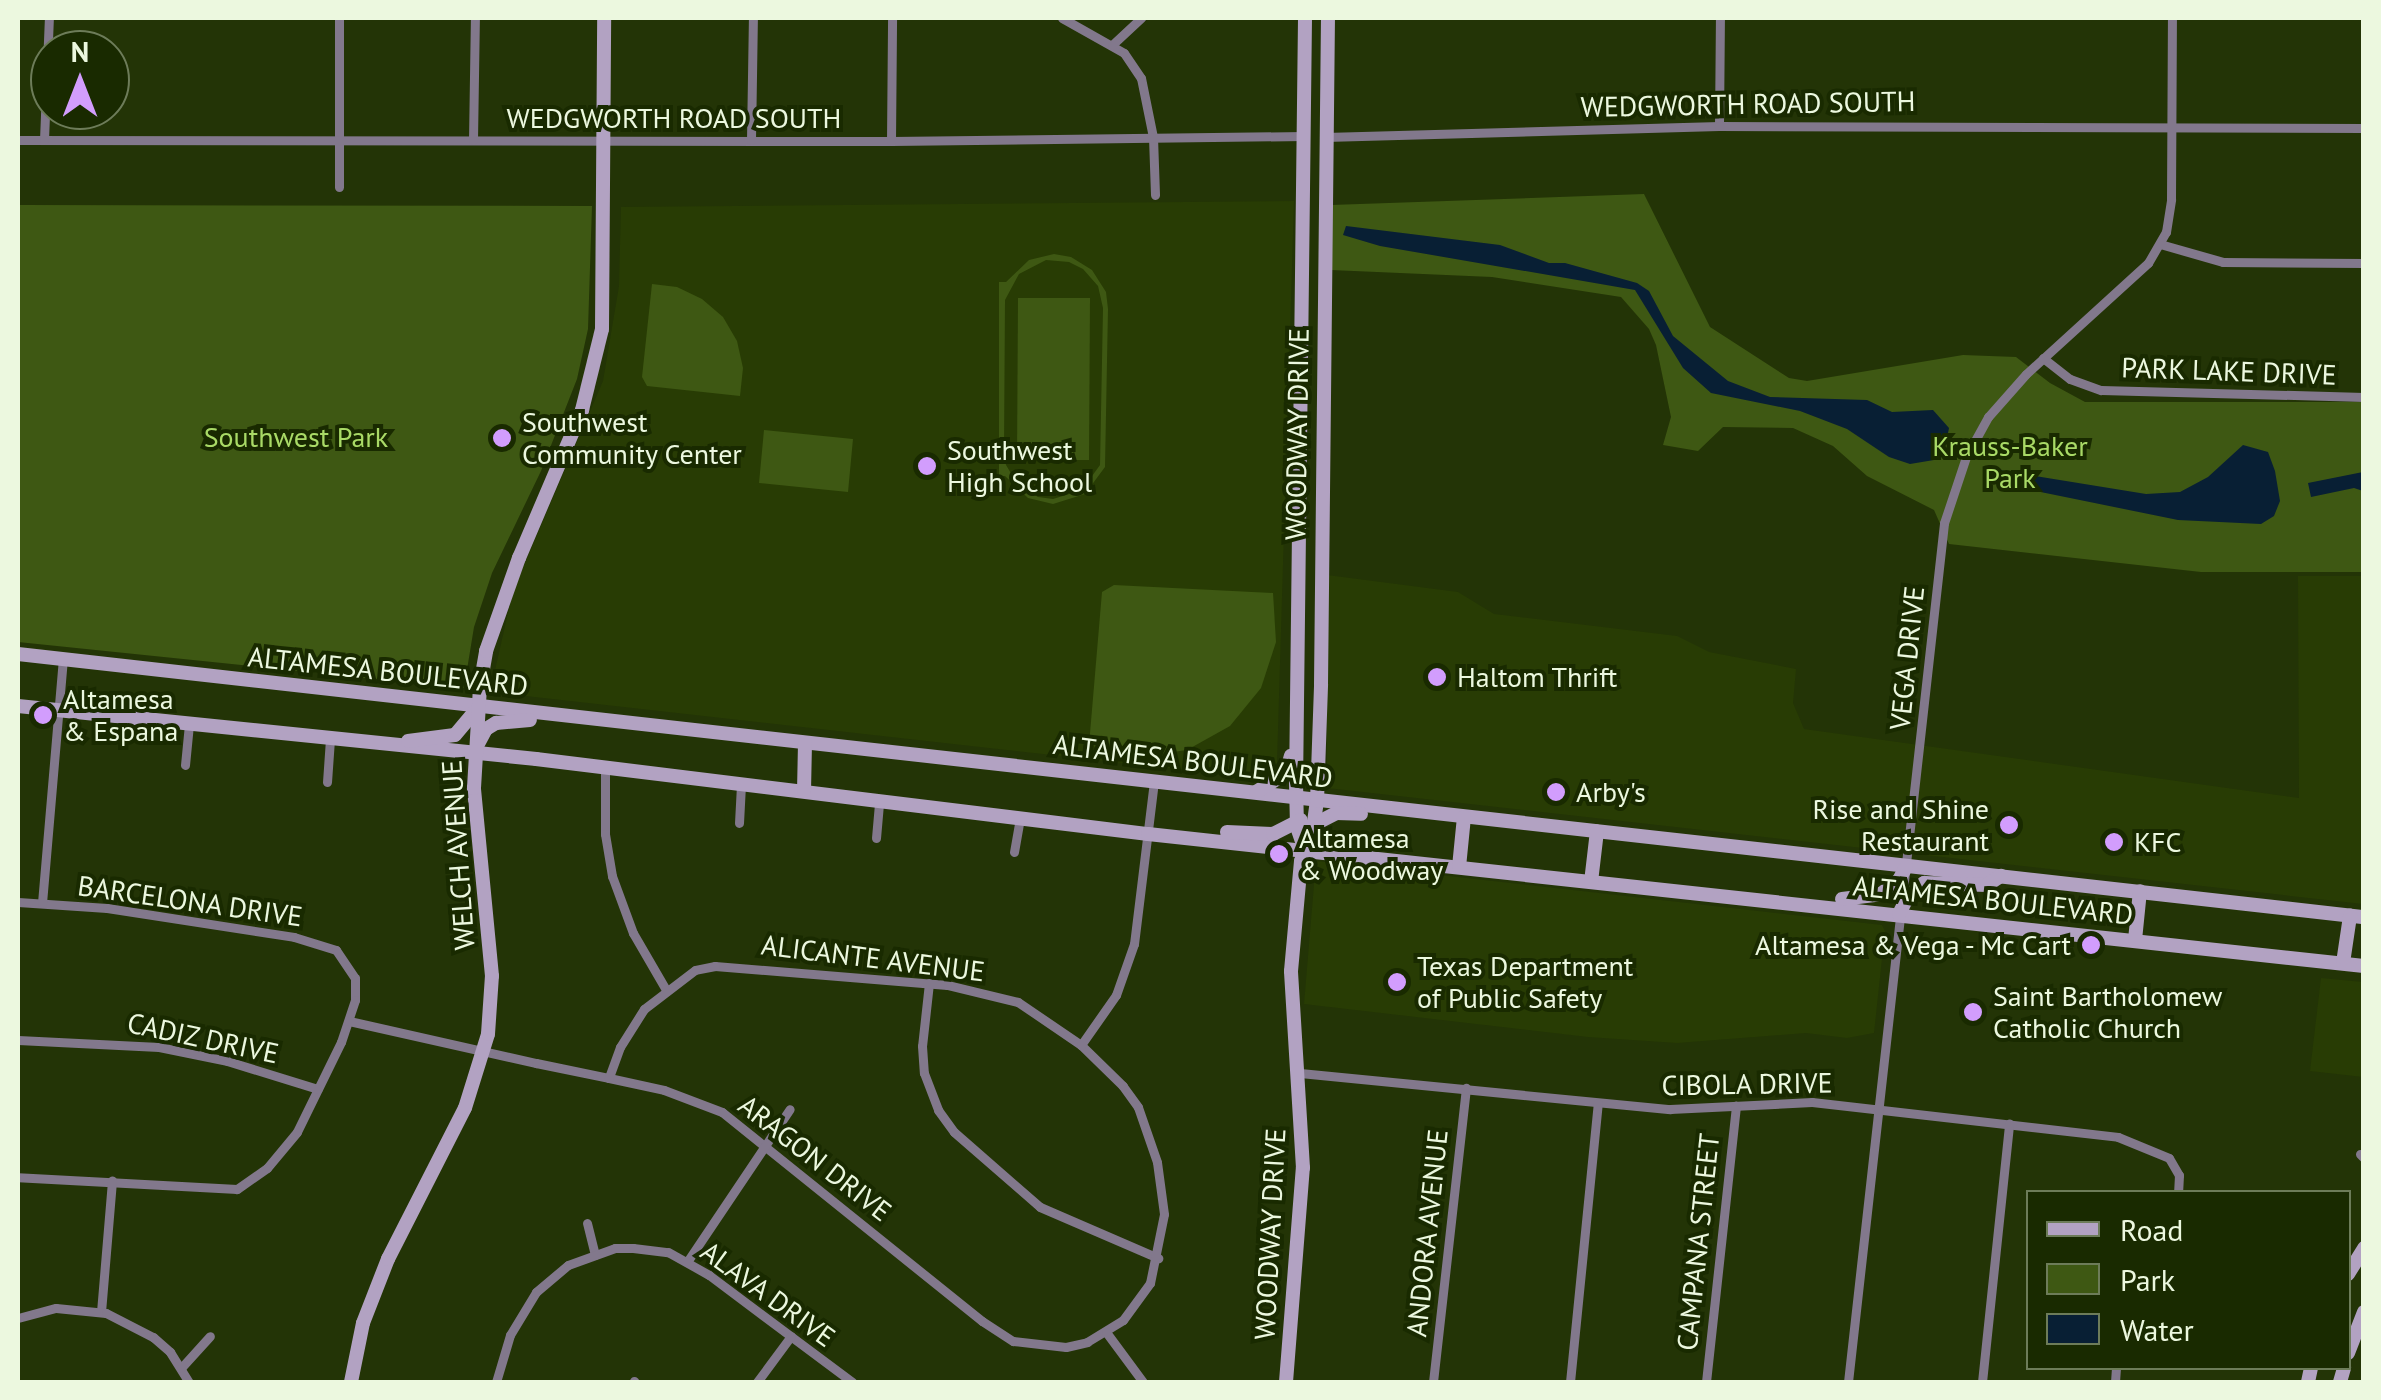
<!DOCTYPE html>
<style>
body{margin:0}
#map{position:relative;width:2381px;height:1400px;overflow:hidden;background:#233406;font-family:"PT Sans",sans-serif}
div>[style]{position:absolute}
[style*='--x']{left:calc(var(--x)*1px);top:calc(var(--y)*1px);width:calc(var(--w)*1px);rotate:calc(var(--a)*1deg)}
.built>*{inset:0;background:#283c04}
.green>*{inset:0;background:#3e5813}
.water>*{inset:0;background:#081f34}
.street>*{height:9px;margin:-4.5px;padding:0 4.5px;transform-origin:4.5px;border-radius:4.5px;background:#82788c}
.secondary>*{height:14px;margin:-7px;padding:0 7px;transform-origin:7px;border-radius:7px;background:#b2a2c2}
.dots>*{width:28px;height:28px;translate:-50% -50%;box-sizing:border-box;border:5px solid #192a00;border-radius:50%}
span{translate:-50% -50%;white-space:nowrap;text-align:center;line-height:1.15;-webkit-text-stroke:8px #192a00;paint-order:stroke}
.street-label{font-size:28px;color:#ecf8df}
.poi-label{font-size:28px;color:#ecf8df}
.left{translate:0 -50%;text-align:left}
.right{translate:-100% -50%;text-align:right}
.park-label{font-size:28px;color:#a9da66}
.frame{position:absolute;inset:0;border:20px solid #ecf8df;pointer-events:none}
.legend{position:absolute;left:2026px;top:1190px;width:325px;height:180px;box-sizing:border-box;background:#192a00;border:2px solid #6d7c59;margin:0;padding:12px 18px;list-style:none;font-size:30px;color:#ecf8df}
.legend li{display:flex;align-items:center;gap:20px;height:50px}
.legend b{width:50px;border:2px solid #6d7c59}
.north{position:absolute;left:30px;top:30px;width:100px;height:100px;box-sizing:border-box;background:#192a00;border:2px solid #6d7c59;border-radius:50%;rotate:0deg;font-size:28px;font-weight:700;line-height:40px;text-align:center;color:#ecf8df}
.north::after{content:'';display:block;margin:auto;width:35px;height:45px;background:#d29dfd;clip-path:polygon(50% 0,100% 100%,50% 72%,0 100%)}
</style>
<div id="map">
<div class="built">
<div style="clip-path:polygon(1294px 201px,1277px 763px,1257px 778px,490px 692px,513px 591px,603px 381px,619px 286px,621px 207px)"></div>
<div style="clip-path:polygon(1327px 575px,1458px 592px,1494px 614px,1677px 636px,1709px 652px,1796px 669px,1793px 703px,1804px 729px,2299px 798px,2298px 576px,2363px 576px,2363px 904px,1327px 788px)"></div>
<div style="clip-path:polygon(1316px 861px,1882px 925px,1885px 931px,1874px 1033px,1847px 1038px,1806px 1033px,1677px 1043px,1588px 1037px,1304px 1004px)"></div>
<div style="clip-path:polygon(2321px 978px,2363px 982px,2363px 1077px,2310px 1071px)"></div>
</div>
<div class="green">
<div style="clip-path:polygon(1644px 194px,1710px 327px,1789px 378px,1807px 381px,1963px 355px,2016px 357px,2050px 383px,2085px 402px,2363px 402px,2363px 572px,2201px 572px,1949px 544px,1934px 510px,1867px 476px,1833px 446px,1793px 428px,1723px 427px,1698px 451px,1663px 445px,1671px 417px,1656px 345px,1649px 329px,1621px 297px,1492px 277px,1331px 270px,1331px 205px)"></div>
<div style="clip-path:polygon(18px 205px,592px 206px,588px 329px,577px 379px,541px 471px,492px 573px,474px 627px,464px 688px,18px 642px)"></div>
<div style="clip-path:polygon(evenodd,1054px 254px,1071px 257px,1092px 270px,1106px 292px,1108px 309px,1105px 467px,1085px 494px,1053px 504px,1028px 498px,1005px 476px,999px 476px,999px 282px,1006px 282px,1029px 260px,1054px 254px,1046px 260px,1069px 262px,1083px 269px,1098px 286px,1103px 308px,1100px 465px,1082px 490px,1053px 499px,1038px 497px,1018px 485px,1006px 465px,1004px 450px,1005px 300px,1019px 274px,1046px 260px)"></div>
<div style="clip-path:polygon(652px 284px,677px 287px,702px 299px,723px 317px,737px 341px,743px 368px,740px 396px,647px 386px,642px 377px)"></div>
<div style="clip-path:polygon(1018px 298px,1090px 298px,1089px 460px,1017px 460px)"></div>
<div style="clip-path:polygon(764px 430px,853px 439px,848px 492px,759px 483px)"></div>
<div style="clip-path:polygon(1114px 585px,1273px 593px,1276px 642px,1261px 688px,1230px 726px,1187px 750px,1138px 757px,1089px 745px,1102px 592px)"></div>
</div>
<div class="water">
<div style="clip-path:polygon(1346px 226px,1500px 245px,1549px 263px,1565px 263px,1637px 283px,1649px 291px,1673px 336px,1728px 381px,1770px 397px,1867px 400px,1892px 412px,1933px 410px,1949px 428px,1946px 443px,1934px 460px,1910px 464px,1889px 457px,1847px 429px,1800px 411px,1711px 393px,1683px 368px,1635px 290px,1380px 246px,1343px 235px)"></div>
<div style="clip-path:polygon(2243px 445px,2268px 452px,2275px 471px,2280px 501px,2274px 516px,2261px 524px,2178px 520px,2016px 487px,1997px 477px,1999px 470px,2146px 494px,2180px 492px,2208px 477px)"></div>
<div style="clip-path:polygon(2363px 472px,2363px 491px,2354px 488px,2311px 497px,2308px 483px)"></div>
</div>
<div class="street">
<div style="--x:339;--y:18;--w:169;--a:90"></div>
<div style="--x:1062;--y:18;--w:71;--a:29.4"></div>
<div style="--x:1124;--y:53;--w:30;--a:56"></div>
<div style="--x:1141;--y:78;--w:60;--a:78.5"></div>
<div style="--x:1153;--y:137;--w:58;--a:88"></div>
<div style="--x:1112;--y:45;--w:40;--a:-43"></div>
<div style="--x:1719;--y:126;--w:108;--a:-89.5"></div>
<div style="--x:1325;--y:137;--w:394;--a:-1.6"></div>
<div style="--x:1719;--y:126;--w:645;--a:0.18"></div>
<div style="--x:18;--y:140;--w:873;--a:0.07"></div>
<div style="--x:891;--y:141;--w:413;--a:-0.7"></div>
<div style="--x:44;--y:140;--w:122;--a:-87.7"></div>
<div style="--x:473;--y:140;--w:122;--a:-89.1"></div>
<div style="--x:751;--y:140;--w:122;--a:-89.1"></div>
<div style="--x:891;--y:141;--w:123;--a:-89.5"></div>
<div style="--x:2160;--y:244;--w:66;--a:15.9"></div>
<div style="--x:2223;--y:262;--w:141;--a:0.4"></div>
<div style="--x:2043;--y:358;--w:34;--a:38"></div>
<div style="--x:2070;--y:379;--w:33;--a:20"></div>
<div style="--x:2101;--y:390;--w:263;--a:1.5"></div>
<div style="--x:185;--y:765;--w:41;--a:-84.4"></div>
<div style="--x:605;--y:768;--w:66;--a:90"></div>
<div style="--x:605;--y:834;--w:43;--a:80.5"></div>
<div style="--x:612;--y:876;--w:61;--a:69.8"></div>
<div style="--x:633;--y:933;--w:66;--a:59.9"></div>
<div style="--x:327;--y:782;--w:43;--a:-86"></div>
<div style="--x:739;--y:823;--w:39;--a:-87"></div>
<div style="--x:876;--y:838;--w:37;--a:-85"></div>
<div style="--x:1014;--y:852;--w:35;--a:-80"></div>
<div style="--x:18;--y:902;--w:89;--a:3.9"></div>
<div style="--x:107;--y:908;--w:189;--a:8.8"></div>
<div style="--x:294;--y:937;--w:44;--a:17.2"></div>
<div style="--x:336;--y:950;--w:34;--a:56"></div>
<div style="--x:355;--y:978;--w:22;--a:90"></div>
<div style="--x:355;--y:1000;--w:44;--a:108.4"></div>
<div style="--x:341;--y:1042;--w:100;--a:116.1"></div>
<div style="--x:297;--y:1132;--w:47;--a:129.8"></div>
<div style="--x:267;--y:1168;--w:37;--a:145"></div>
<div style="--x:237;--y:1189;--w:219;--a:-176.9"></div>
<div style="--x:42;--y:903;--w:246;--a:-85.1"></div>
<div style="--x:929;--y:983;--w:63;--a:96.3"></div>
<div style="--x:922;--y:1046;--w:27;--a:86"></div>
<div style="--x:924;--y:1073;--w:40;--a:69"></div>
<div style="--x:938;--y:1110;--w:27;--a:54"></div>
<div style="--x:954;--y:1132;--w:114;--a:41.1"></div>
<div style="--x:1040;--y:1207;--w:129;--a:23.4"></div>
<div style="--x:349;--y:1021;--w:192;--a:12.7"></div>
<div style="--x:536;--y:1063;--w:75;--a:11.6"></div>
<div style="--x:609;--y:1078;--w:56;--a:12.3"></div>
<div style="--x:664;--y:1090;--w:62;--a:20.8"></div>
<div style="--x:722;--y:1112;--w:334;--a:38.8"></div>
<div style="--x:982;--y:1321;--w:37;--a:33"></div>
<div style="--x:1013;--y:1341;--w:53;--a:6.5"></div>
<div style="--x:1066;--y:1347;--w:22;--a:-13"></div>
<div style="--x:1087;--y:1342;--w:42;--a:-31.4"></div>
<div style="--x:1123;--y:1320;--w:46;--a:-53.9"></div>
<div style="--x:1150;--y:1283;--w:70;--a:-78.5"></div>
<div style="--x:1164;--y:1214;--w:52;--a:-97.7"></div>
<div style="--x:1157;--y:1162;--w:58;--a:-109.1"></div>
<div style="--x:1138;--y:1107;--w:26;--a:-126"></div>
<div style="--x:1123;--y:1086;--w:59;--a:-135.7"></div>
<div style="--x:1081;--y:1045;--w:76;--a:-145.7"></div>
<div style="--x:1018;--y:1002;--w:73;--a:-166.5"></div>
<div style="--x:947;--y:985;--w:233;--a:-175.3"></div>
<div style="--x:715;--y:966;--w:20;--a:169"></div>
<div style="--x:695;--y:970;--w:64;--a:142.6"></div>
<div style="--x:644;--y:1009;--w:45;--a:122.3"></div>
<div style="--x:620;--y:1047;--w:33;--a:110"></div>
<div style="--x:18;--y:1040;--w:141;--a:2.8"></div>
<div style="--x:159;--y:1047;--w:69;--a:11.6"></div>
<div style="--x:227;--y:1061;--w:95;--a:17.1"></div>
<div style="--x:1081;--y:1045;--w:61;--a:-55"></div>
<div style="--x:1116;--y:995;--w:54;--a:-70.6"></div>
<div style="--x:1134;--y:944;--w:163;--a:-83"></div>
<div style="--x:1300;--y:1073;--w:372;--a:5.6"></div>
<div style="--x:1670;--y:1109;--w:142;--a:-2.8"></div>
<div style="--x:1812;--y:1102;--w:308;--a:6.5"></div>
<div style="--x:2118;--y:1137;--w:55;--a:22.4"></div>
<div style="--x:2169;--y:1158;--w:20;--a:60"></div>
<div style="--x:2179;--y:1175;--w:17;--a:93"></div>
<div style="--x:2360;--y:1154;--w:6;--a:45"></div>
<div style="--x:587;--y:1223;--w:33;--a:76"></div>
<div style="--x:687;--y:1262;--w:184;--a:-56.1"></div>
<div style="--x:101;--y:1312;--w:132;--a:-85.2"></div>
<div style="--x:18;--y:1318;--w:39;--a:-15"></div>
<div style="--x:56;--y:1308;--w:50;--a:5.7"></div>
<div style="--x:106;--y:1313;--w:53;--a:27.1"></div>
<div style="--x:153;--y:1337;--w:23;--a:41"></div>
<div style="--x:170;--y:1352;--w:36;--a:58"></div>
<div style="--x:1106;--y:1332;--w:62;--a:53.5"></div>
<div style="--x:181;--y:1368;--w:43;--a:-47.8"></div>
<div style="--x:634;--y:1381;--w:1;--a:45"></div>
<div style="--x:496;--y:1382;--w:49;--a:-73.4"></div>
<div style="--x:510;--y:1335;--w:50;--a:-58.8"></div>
<div style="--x:536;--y:1292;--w:42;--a:-40.2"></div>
<div style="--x:568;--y:1265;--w:50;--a:-19.9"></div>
<div style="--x:615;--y:1248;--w:18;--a:0"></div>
<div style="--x:633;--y:1248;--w:35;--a:7"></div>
<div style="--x:668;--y:1252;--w:47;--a:29.3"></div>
<div style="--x:709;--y:1275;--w:179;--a:36.8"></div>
<div style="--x:757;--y:1382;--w:57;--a:-53.5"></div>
<div style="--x:1433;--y:1382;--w:296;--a:-83.6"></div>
<div style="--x:1570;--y:1382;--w:280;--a:-84.3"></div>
<div style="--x:1706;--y:1382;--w:278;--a:-83.8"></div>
<div style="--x:1848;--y:1382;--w:864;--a:-83.62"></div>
<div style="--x:1944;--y:523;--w:70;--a:-71.6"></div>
<div style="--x:1966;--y:457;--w:46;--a:-61.2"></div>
<div style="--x:1988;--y:417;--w:57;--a:-48.5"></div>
<div style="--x:2026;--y:374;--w:165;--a:-42.3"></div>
<div style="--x:2148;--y:263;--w:36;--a:-60"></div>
<div style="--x:2166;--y:232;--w:33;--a:-81"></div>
<div style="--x:2171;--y:199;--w:181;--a:-89.7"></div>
<div style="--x:1982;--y:1382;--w:260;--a:-84"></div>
<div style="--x:2115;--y:1382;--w:14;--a:-86"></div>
</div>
<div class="secondary">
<div style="--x:1305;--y:18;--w:765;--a:90.67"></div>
<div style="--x:1296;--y:783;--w:44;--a:88.7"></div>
<div style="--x:1297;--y:827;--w:24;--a:71"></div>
<div style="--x:18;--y:654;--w:2361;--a:6.4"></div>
<div style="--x:18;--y:706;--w:521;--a:5.84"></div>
<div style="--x:536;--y:759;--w:617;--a:6.99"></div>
<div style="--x:1148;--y:834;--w:1223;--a:6.2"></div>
<div style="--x:408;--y:741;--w:47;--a:-7.3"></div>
<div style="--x:455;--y:735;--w:35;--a:-50"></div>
<div style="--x:478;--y:744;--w:17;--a:-62"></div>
<div style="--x:486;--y:729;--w:12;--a:-31"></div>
<div style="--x:496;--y:723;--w:34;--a:-5"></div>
<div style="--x:804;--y:791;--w:48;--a:-88.8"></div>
<div style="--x:1256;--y:792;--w:36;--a:-32"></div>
<div style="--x:1286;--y:773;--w:18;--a:-74"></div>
<div style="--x:1311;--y:826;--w:28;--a:-27"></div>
<div style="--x:1336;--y:813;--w:25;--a:2"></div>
<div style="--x:1227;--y:832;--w:46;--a:2.5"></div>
<div style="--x:1273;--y:834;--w:31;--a:-27"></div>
<div style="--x:1459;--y:867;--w:50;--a:-84.3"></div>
<div style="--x:1591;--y:882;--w:51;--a:-83.3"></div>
<div style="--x:1842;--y:899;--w:39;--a:-7"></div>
<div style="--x:1881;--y:894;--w:23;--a:-38"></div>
<div style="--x:1899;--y:880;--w:15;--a:-62"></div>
<div style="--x:1899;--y:914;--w:20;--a:-63"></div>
<div style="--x:1908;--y:896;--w:21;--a:-39"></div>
<div style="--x:1924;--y:883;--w:63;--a:1.8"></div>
<div style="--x:1987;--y:885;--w:17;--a:-33"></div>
<div style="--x:2135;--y:940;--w:49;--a:-84.2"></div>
<div style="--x:2343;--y:963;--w:48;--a:-81.5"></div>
<div style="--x:2348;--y:1274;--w:31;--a:-58"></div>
<div style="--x:2348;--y:1353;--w:44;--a:-68.7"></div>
<div style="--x:351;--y:1382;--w:60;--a:-78.5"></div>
<div style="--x:363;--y:1323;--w:69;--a:-68.7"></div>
<div style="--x:388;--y:1259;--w:169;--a:-63"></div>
<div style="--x:465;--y:1108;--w:77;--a:-72.7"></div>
<div style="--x:488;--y:1034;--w:58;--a:-86.1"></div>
<div style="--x:492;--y:976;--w:189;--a:-95.5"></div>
<div style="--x:474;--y:788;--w:102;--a:-86.6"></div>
<div style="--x:480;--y:686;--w:36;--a:-80"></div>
<div style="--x:486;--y:651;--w:99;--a:-70.5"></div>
<div style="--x:519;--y:558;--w:161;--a:-66.9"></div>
<div style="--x:582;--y:410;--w:83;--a:-76.1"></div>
<div style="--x:602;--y:329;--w:311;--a:-89.6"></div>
<div style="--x:1286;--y:1382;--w:215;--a:-85.5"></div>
<div style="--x:1303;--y:1168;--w:197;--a:-93.5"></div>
<div style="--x:1291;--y:971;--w:110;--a:-84.8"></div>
<div style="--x:1301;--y:861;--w:34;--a:-69"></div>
<div style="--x:1313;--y:829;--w:28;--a:-82"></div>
<div style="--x:1317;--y:801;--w:117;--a:-88"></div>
<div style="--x:1321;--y:684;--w:666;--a:-89.4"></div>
<div style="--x:2308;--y:1382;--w:14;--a:-78"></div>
<div style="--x:2340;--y:1382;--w:15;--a:-74"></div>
</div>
<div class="dots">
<div style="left:502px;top:438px;background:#d29dfd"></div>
<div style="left:927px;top:466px;background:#d29dfd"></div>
<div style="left:1437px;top:677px;background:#d29dfd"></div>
<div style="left:43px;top:715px;background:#d29dfd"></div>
<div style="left:1556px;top:792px;background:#d29dfd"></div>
<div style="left:2009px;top:825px;background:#d29dfd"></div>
<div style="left:2114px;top:842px;background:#d29dfd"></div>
<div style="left:1279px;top:854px;background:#d29dfd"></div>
<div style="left:2091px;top:945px;background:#d29dfd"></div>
<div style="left:1397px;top:982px;background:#d29dfd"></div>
<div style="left:1973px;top:1012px;background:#d29dfd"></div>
</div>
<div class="street-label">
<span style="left:1748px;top:104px;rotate:-1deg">WEDGWORTH ROAD SOUTH</span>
<span style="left:674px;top:118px">WEDGWORTH ROAD SOUTH</span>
<span style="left:2229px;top:371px;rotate:2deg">PARK LAKE DRIVE</span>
<span style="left:1297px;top:434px;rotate:-89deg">WOODWAY DRIVE</span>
<span style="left:1907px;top:658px;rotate:-84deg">VEGA DRIVE</span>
<span style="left:388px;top:671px;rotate:6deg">ALTAMESA BOULEVARD</span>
<span style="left:1193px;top:761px;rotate:7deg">ALTAMESA BOULEVARD</span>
<span style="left:458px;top:855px;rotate:-94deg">WELCH AVENUE</span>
<span style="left:1993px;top:900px;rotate:6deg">ALTAMESA BOULEVARD</span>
<span style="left:190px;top:901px;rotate:8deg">BARCELONA DRIVE</span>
<span style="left:873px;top:958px;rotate:7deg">ALICANTE AVENUE</span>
<span style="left:203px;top:1038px;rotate:12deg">CADIZ DRIVE</span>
<span style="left:1747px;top:1084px;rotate:-1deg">CIBOLA DRIVE</span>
<span style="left:815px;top:1158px;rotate:38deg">ARAGON DRIVE</span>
<span style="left:1427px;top:1233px;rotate:-84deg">ANDORA AVENUE</span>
<span style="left:1270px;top:1234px;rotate:-87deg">WOODWAY DRIVE</span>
<span style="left:1698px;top:1242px;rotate:-84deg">CAMPANA STREET</span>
<span style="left:768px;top:1294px;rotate:36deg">ALAVA DRIVE</span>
</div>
<div class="poi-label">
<span class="left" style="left:522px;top:438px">Southwest<br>Community Center</span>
<span class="left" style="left:947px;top:466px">Southwest<br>High School</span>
<span class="left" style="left:1457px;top:677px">Haltom Thrift</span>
<span class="left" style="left:63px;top:715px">Altamesa<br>&amp; Espana</span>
<span class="left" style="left:1576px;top:792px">Arby's</span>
<span class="right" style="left:1989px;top:825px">Rise and Shine<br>Restaurant</span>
<span class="left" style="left:1299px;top:854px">Altamesa<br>&amp; Woodway</span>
<span class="left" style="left:2134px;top:842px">KFC</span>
<span class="right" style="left:2071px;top:945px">Altamesa &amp; Vega - Mc Cart</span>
<span class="left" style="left:1417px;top:982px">Texas Department<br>of Public Safety</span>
<span class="left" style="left:1993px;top:1012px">Saint Bartholomew<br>Catholic Church</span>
</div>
<div class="park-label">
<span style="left:296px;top:437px">Southwest Park</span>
<span style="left:2010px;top:462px">Krauss-Baker<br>Park</span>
</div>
<div class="frame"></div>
<ul class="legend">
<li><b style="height:12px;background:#b2a2c2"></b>Road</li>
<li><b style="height:28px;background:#3e5813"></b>Park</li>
<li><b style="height:28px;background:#081f34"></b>Water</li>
</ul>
<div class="north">N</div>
</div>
